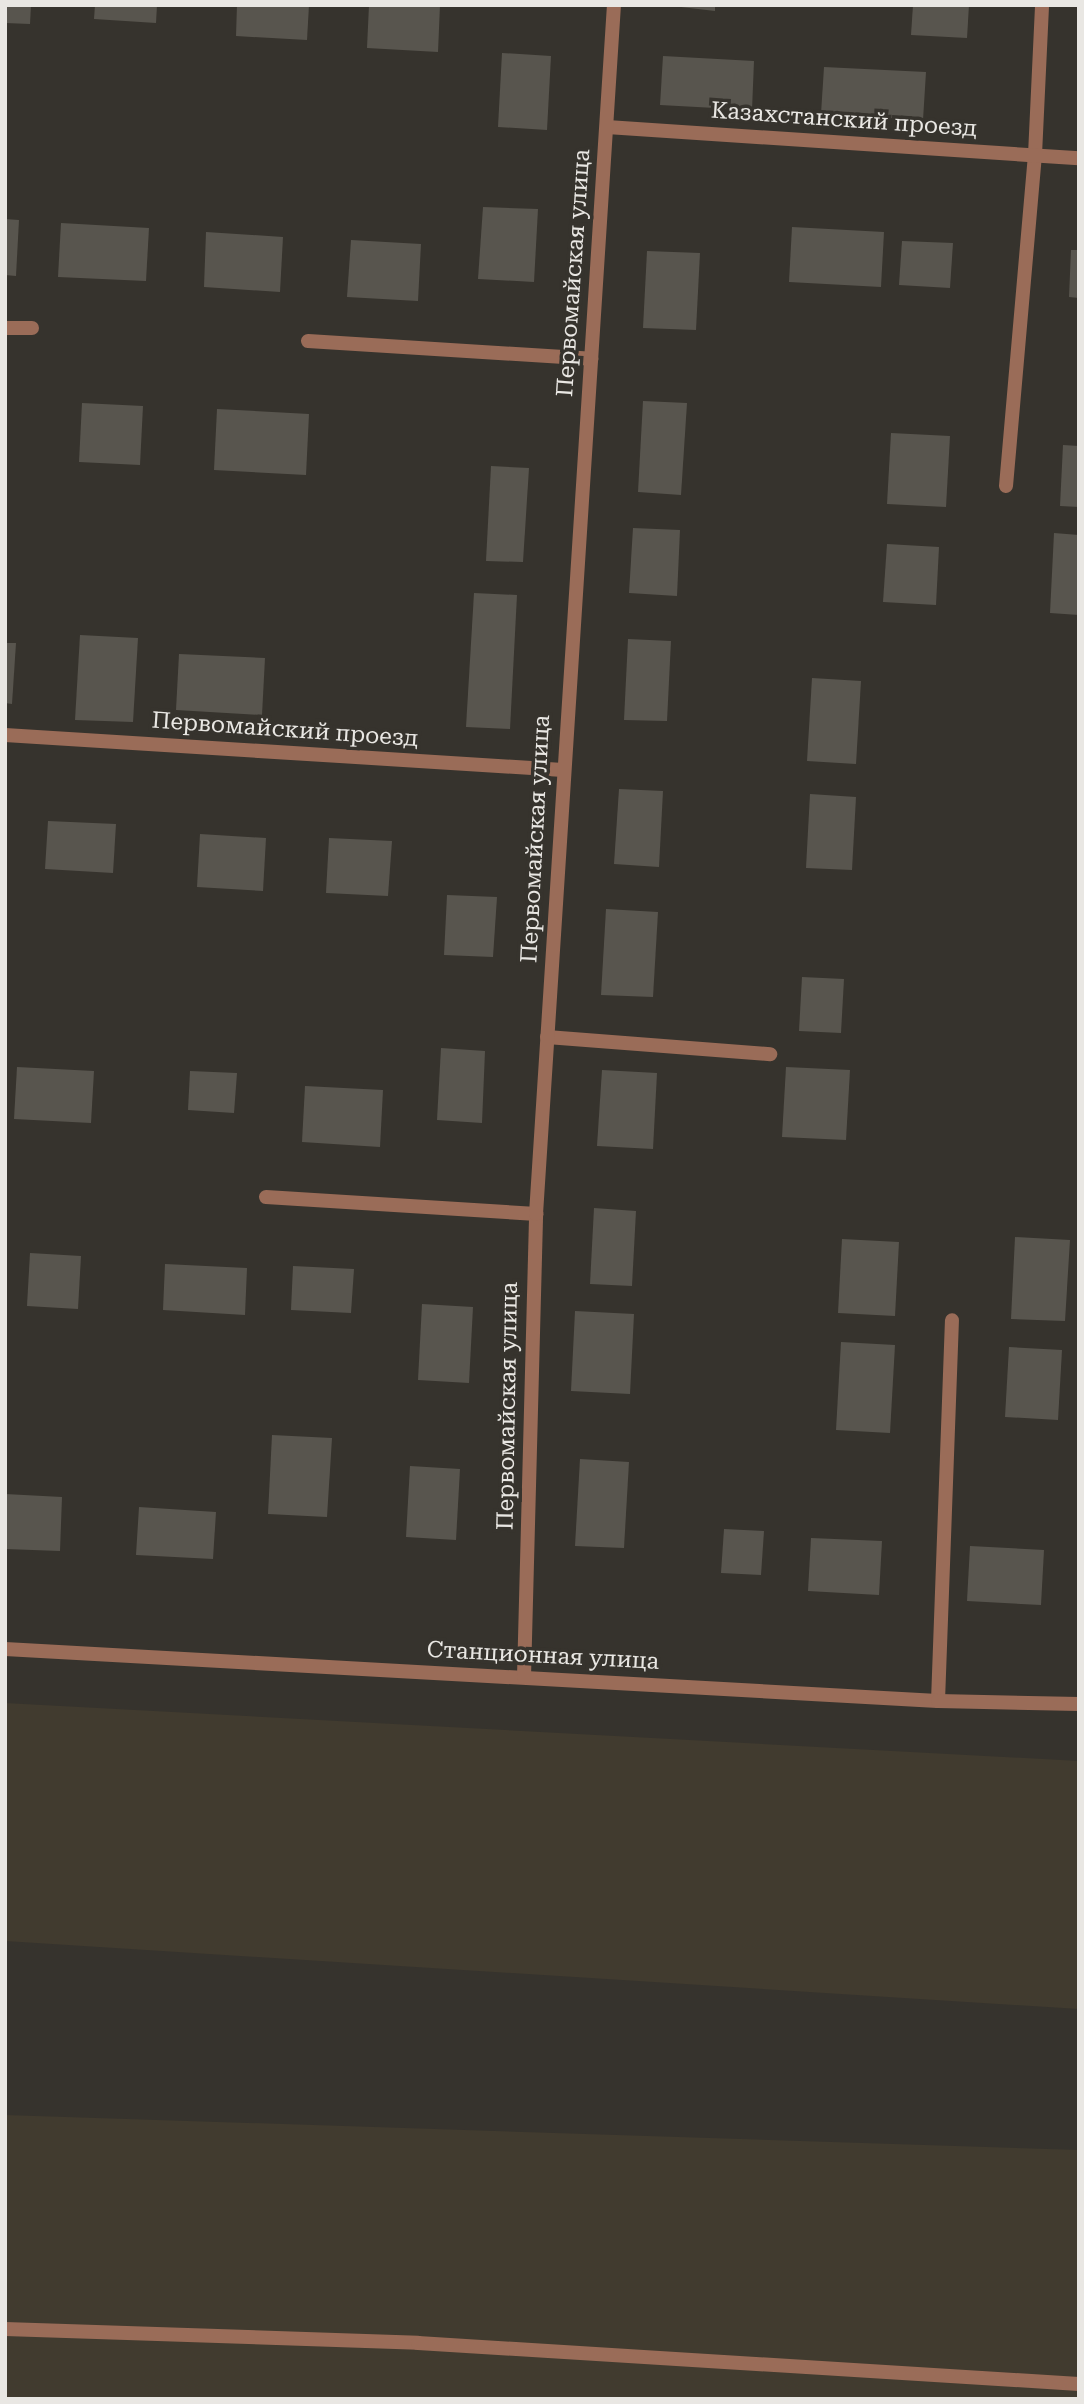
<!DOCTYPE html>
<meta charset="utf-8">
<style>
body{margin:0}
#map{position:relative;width:1084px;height:2404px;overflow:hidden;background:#36332d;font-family:"Roboto Serif",serif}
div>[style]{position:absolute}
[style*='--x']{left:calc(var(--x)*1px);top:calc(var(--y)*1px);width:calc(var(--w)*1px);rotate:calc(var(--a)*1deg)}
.built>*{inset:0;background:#413b2f}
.building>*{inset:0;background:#58554e}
.service>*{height:14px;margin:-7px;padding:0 7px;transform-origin:7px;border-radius:7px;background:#9a6c58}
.minor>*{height:14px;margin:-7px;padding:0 7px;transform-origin:7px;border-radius:7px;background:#9a6c58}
span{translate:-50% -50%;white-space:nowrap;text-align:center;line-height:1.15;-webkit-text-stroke:7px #36332d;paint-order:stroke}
.street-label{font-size:23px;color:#e9e7e3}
.frame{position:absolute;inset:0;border:7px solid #e9e7e3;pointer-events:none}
</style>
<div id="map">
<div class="built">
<div style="clip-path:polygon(5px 1703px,1079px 1761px,1079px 2009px,5px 1941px)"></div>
<div style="clip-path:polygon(5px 2115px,1079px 2150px,1079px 2399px,5px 2399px)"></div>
</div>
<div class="building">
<div style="clip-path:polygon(5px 5px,31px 5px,30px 24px,5px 23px)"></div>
<div style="clip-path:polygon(95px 5px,157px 5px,156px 23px,94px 19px)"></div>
<div style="clip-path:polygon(237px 5px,309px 5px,307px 40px,236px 36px)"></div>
<div style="clip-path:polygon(369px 5px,440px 5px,438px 52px,367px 48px)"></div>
<div style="clip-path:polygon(664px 5px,715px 5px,715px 11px)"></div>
<div style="clip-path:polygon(913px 5px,969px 5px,967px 38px,911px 35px)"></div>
<div style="clip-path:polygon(502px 53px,551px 56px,547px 130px,498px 127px)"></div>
<div style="clip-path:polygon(663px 56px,754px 61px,752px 110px,660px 105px)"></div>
<div style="clip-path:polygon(824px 67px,926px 72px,923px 120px,821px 114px)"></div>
<div style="clip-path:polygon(483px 207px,538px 209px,534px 282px,478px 279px)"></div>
<div style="clip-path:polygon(5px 219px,19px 220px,16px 276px,5px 275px)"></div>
<div style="clip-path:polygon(61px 223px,149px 228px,146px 281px,58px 277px)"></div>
<div style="clip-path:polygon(792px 227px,884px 232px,881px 287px,789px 282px)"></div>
<div style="clip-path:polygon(206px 232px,283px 237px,280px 292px,204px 287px)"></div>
<div style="clip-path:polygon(351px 240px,421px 244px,418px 301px,347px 297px)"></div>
<div style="clip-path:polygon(902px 241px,953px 243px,950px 288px,899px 285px)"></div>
<div style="clip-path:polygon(1071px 250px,1079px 250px,1079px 298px,1069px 297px)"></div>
<div style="clip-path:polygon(647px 251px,700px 253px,696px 330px,643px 328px)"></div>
<div style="clip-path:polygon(643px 401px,687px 403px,681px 495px,638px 492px)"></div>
<div style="clip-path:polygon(82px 403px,143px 406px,140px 465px,79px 462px)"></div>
<div style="clip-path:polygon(217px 409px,309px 414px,306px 475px,214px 470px)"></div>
<div style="clip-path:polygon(891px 433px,950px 436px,946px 507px,887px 504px)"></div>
<div style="clip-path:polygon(1063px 445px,1079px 446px,1079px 507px,1060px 506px)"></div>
<div style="clip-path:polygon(491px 466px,529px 468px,523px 562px,486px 561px)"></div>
<div style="clip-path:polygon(633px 528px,680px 530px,677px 596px,629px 593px)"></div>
<div style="clip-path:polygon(1054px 533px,1079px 535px,1079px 615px,1050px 613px)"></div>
<div style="clip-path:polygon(887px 544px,939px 547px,936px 605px,883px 602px)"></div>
<div style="clip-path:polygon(474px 593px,517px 595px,510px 729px,466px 727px)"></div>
<div style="clip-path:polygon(80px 635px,138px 638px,133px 722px,75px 720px)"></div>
<div style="clip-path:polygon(628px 639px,671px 641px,667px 721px,624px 720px)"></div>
<div style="clip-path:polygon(5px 643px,16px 643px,12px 704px,5px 703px)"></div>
<div style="clip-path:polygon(179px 654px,265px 658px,262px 715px,176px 710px)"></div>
<div style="clip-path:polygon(812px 678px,861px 681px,856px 764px,807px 761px)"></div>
<div style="clip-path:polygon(619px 789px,663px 791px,659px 867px,614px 864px)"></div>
<div style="clip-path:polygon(810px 794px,856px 797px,852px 870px,806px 868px)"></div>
<div style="clip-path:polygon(48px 821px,116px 824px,113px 873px,45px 869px)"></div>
<div style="clip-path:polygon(200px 834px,266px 838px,263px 891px,197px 887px)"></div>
<div style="clip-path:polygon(329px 838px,392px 841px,388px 896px,326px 893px)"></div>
<div style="clip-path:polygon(447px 895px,497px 897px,493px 957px,444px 955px)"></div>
<div style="clip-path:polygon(606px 909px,658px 912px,653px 997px,601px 995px)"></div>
<div style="clip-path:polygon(802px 977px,844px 979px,841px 1033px,799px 1031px)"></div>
<div style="clip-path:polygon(441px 1048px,485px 1051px,482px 1123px,437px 1120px)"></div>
<div style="clip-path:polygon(17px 1067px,94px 1071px,91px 1123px,14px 1119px)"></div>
<div style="clip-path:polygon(786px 1067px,850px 1070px,846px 1140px,782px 1137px)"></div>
<div style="clip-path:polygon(602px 1070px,657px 1073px,653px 1149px,597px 1146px)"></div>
<div style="clip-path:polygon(190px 1071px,237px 1073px,234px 1113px,188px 1110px)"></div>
<div style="clip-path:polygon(305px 1086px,383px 1090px,380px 1147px,302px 1142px)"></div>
<div style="clip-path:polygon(594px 1208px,636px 1211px,632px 1286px,590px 1284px)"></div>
<div style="clip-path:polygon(1015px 1237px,1070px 1240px,1065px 1321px,1011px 1319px)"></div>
<div style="clip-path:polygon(842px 1239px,899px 1242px,895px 1316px,838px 1313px)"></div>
<div style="clip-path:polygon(30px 1253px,81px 1256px,78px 1309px,27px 1306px)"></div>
<div style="clip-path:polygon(165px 1264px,247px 1268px,245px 1315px,163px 1310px)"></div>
<div style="clip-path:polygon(293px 1266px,354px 1269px,351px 1313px,291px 1310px)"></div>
<div style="clip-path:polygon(422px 1304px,473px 1307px,469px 1383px,418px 1380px)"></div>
<div style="clip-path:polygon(575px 1311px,634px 1314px,630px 1394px,571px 1391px)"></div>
<div style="clip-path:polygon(841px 1342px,895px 1345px,890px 1433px,836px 1430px)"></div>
<div style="clip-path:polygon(1009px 1347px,1062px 1350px,1058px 1420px,1005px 1417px)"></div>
<div style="clip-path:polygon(272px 1435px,332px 1438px,327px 1517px,268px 1514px)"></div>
<div style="clip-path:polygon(580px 1459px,629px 1462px,624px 1548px,575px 1546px)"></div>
<div style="clip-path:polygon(410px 1466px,460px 1469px,456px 1540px,406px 1537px)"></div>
<div style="clip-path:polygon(5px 1494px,62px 1497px,60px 1551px,5px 1549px)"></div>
<div style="clip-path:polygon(139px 1507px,216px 1512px,213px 1559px,136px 1555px)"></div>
<div style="clip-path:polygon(724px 1529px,764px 1531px,761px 1575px,721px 1573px)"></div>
<div style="clip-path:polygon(811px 1538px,882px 1541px,879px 1595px,808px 1591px)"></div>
<div style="clip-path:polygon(970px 1546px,1044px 1550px,1041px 1605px,967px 1601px)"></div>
</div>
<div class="service">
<div style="--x:5;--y:328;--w:27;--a:0"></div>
<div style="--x:308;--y:341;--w:284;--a:3.6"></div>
<div style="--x:1006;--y:486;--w:332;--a:-85"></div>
<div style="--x:1035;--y:155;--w:150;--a:-87.3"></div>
<div style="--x:547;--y:1037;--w:224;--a:4.4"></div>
<div style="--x:266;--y:1197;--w:271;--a:3.6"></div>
<div style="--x:938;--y:1701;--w:381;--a:-87.9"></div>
<div style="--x:5;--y:2329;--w:413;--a:1.9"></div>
<div style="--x:418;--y:2343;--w:662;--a:3.55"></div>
</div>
<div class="minor">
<div style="--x:607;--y:127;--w:473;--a:3.8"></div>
<div style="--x:5;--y:735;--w:559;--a:3.59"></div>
<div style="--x:5;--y:1649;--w:934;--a:3.19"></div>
<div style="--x:938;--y:1701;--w:141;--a:1.2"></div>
<div style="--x:524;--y:1677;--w:463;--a:-88.5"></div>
<div style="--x:536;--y:1214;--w:1212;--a:-86.31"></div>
</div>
<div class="street-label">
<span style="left:844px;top:120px;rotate:4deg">Казахстанский проезд</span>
<span style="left:574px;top:273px;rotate:-86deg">Первомайская улица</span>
<span style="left:285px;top:730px;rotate:4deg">Первомайский проезд</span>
<span style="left:536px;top:839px;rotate:-87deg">Первомайская улица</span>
<span style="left:508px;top:1406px;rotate:-89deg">Первомайская улица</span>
<span style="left:543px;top:1656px;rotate:3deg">Станционная улица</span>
</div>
<div class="frame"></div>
</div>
